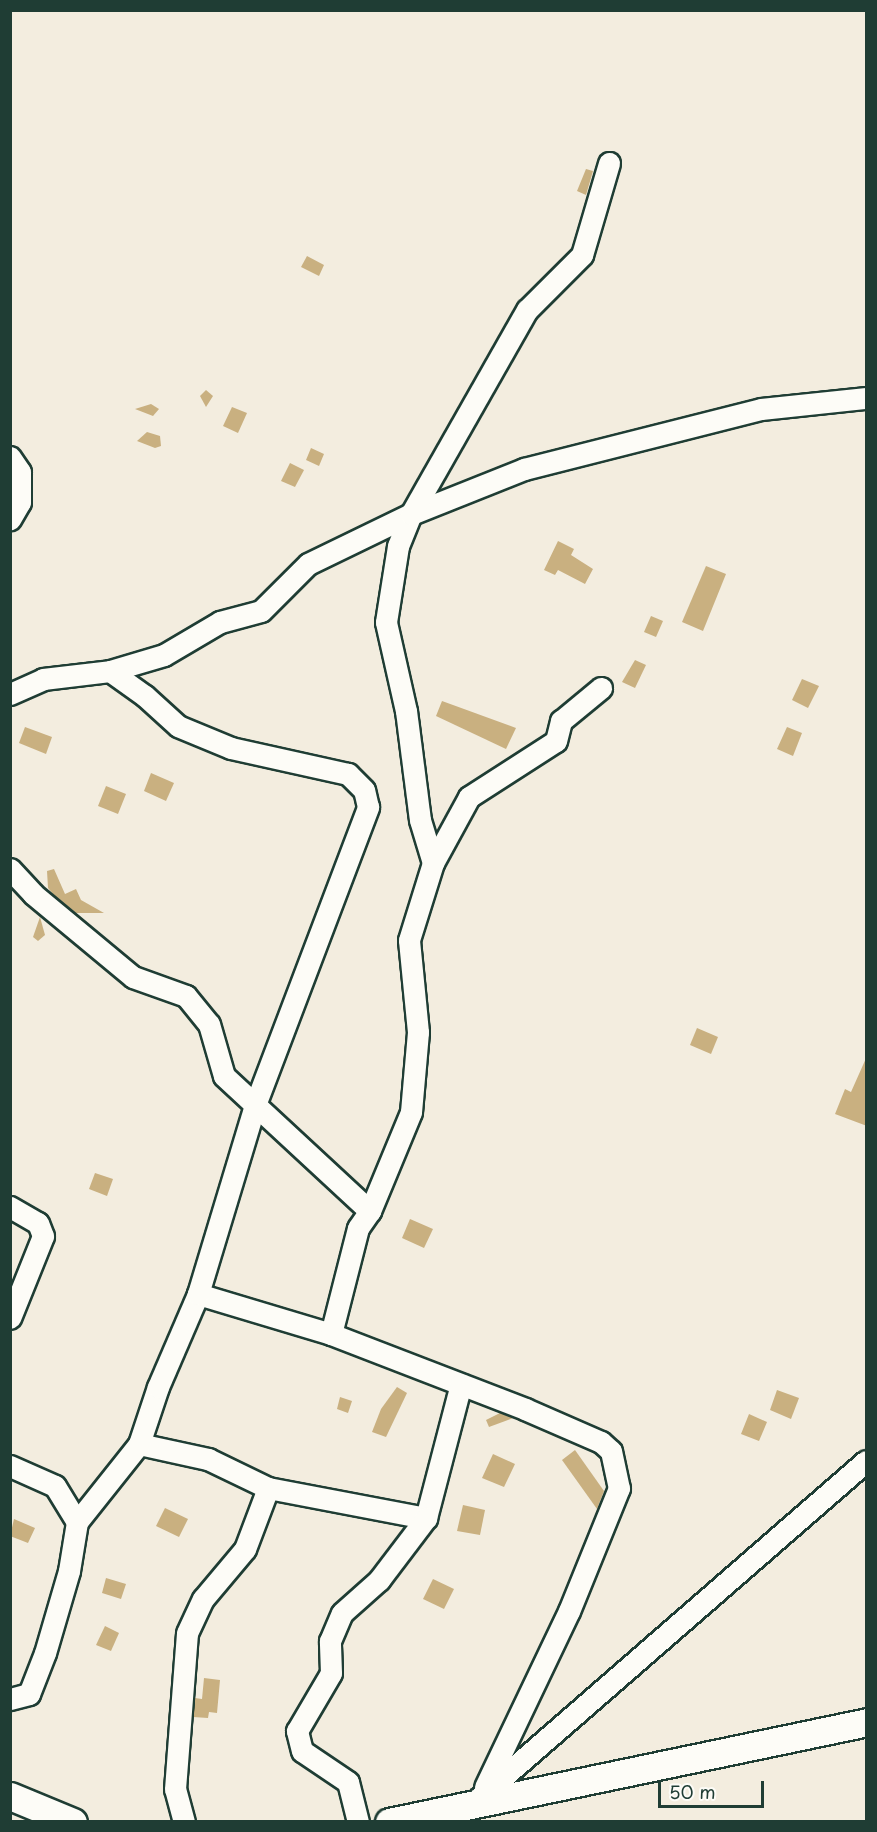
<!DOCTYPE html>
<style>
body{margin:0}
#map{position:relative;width:877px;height:1832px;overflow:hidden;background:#f3eddf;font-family:"Playpen Sans",sans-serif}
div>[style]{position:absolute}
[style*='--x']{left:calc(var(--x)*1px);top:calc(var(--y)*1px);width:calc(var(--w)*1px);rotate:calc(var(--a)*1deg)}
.building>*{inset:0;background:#c9b080}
.roads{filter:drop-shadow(2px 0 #1f3d34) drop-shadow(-2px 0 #1f3d34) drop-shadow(0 2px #1f3d34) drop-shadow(0 -2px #1f3d34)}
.minor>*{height:21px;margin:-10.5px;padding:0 10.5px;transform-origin:10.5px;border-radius:10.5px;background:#fdfcf7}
.major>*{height:27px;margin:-13.5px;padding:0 13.5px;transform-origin:13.5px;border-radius:13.5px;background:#fdfcf7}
span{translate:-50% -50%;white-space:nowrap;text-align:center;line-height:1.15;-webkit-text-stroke:4.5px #fdfcf7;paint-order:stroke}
.frame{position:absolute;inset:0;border:12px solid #1f3d34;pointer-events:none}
.scale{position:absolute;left:658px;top:1781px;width:106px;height:27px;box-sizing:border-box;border:3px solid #1f3d34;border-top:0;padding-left:8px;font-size:18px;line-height:21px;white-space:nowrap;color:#1f3d34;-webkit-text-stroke:4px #fdfcf7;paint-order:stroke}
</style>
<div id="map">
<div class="building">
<div style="clip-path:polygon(586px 169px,593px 171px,586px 195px,577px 191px)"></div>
<div style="clip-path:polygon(307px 256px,324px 265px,319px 276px,301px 267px)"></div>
<div style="clip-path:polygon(206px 390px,213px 396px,206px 407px,200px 396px)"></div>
<div style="clip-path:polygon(151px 404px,159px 409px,153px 416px,135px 409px)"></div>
<div style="clip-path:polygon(232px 407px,247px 413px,238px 433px,223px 426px)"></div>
<div style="clip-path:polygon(147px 432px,160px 436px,161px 446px,155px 448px,137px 441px)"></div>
<div style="clip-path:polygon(311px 448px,324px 454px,319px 466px,306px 460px)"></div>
<div style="clip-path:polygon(290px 463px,304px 470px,295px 487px,281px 481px)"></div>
<div style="clip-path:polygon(558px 541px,574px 549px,571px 555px,593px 569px,585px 584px,558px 570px,555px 575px,544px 570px)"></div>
<div style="clip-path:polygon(706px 566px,726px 574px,703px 631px,682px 622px)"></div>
<div style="clip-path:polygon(651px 616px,663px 621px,656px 637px,644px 632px)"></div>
<div style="clip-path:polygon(635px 660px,646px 665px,635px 688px,622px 682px)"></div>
<div style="clip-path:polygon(802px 679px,819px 686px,808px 708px,792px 700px)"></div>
<div style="clip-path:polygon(442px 701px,516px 728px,506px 749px,436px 716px)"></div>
<div style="clip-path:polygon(25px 727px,52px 737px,46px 754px,19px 743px)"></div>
<div style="clip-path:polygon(787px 727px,802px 733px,793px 756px,777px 749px)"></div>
<div style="clip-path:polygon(151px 773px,174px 783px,166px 801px,144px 791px)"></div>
<div style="clip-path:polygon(106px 786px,126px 794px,118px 814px,98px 806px)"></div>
<div style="clip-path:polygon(54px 869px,65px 894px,76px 889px,81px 900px,104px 913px,76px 913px,54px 895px,48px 888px,47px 871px)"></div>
<div style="clip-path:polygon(40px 917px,45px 935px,38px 941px,33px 937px)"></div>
<div style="clip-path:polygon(697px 1028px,718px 1037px,711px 1054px,690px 1045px)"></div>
<div style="clip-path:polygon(867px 1056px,867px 1126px,835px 1114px,845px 1089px,851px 1092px)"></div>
<div style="clip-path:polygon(95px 1173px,113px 1179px,107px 1196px,89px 1189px)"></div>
<div style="clip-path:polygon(410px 1219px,433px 1229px,424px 1248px,402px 1238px)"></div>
<div style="clip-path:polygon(397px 1387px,407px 1393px,386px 1437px,372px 1432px,381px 1409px)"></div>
<div style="clip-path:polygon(777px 1390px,799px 1398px,791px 1419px,770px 1410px)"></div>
<div style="clip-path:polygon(340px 1397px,352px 1401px,348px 1413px,337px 1409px)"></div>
<div style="clip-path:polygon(500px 1413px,513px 1418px,489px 1427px,486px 1420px)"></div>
<div style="clip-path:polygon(749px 1414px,767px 1422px,759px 1441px,741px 1434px)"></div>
<div style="clip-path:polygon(575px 1450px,604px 1491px,597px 1509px,562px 1460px)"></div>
<div style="clip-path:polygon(493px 1454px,515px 1464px,504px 1487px,482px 1478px)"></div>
<div style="clip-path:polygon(463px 1505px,485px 1510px,480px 1535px,457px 1531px)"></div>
<div style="clip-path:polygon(165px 1508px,188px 1519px,179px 1537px,156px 1526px)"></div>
<div style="clip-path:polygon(14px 1519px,35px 1528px,28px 1543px,10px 1536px)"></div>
<div style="clip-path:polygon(106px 1578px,126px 1584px,121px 1599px,102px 1593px)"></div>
<div style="clip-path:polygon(433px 1579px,454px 1589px,444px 1609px,423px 1599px)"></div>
<div style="clip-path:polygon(105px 1626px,119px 1633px,111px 1651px,96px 1645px)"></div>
<div style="clip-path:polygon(204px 1678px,220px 1680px,217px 1713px,209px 1712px,208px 1718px,193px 1717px,195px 1698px,202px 1699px)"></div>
</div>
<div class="roads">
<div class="minor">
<div style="--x:10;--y:457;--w:18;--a:56"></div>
<div style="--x:20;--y:472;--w:30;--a:90"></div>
<div style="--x:20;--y:502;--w:20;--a:120"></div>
<div style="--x:10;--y:694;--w:36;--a:-24"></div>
<div style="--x:43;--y:679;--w:67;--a:-6.8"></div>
<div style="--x:110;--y:671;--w:56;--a:-16.5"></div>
<div style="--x:164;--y:655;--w:65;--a:-30.5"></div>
<div style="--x:220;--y:622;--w:42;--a:-15"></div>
<div style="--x:261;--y:611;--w:66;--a:-45"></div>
<div style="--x:308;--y:564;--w:114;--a:-25.9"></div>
<div style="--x:411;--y:514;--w:122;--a:-21.7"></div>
<div style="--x:524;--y:469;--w:244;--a:-14.2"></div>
<div style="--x:761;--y:409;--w:106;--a:-6"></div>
<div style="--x:433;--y:863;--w:75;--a:-61.4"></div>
<div style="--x:469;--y:797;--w:103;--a:-32.8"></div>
<div style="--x:556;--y:741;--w:21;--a:-76"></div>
<div style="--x:561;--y:721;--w:52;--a:-39.5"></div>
<div style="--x:10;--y:869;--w:34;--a:47"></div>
<div style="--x:33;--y:894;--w:130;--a:39.7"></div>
<div style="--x:133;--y:977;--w:56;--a:19.7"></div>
<div style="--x:186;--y:996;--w:36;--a:51"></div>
<div style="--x:209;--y:1024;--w:54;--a:73.9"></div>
<div style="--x:224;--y:1076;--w:199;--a:42.8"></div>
<div style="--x:10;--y:1207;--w:32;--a:30"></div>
<div style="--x:38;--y:1223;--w:14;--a:69"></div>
<div style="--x:43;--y:1236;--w:88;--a:111.9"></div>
<div style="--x:198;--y:1294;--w:139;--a:16.7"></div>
<div style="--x:331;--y:1334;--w:208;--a:21.1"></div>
<div style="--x:525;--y:1409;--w:83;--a:23.5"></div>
<div style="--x:601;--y:1442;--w:13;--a:42"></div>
<div style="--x:611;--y:1451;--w:38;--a:78"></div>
<div style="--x:619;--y:1488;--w:133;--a:112.1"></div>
<div style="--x:569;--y:1611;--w:195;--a:115.5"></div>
<div style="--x:331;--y:1334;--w:109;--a:-75.7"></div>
<div style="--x:358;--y:1228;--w:21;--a:-55"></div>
<div style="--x:370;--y:1211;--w:107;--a:-67.5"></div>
<div style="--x:411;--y:1112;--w:80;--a:-85"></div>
<div style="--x:418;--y:1032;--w:92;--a:-95.6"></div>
<div style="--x:409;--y:940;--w:81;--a:-72.7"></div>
<div style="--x:433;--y:863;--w:45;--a:-106.8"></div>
<div style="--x:420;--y:820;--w:110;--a:-97.3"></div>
<div style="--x:406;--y:711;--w:91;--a:-102.7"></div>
<div style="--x:386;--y:622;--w:77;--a:-81"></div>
<div style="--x:398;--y:546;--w:35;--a:-68"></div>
<div style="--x:411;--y:514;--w:235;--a:-60.4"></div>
<div style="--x:527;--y:310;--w:78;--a:-45"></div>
<div style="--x:582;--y:255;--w:96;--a:-73.6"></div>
<div style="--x:139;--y:1444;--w:71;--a:12.3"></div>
<div style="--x:208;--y:1459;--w:67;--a:25.8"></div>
<div style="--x:268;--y:1488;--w:161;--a:10.8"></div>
<div style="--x:426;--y:1518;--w:138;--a:-75.4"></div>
<div style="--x:10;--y:1466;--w:49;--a:24"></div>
<div style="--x:55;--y:1486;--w:42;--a:58.6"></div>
<div style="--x:77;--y:1522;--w:50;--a:99.3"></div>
<div style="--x:69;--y:1571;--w:85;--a:106.3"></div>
<div style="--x:45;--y:1653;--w:44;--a:111.3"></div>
<div style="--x:29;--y:1694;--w:20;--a:165"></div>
<div style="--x:77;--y:1522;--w:100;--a:-51.5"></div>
<div style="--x:139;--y:1444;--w:60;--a:-71.6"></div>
<div style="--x:158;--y:1387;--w:101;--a:-66.7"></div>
<div style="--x:198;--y:1294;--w:197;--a:-73.2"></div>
<div style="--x:255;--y:1105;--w:319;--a:-69.2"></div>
<div style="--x:368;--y:807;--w:17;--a:-103"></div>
<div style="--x:364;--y:790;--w:23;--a:-135"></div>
<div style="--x:348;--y:774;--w:120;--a:-167.5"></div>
<div style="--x:231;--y:748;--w:57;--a:-157.5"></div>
<div style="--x:178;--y:726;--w:45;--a:-137.7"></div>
<div style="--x:145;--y:696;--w:43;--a:-144.5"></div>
<div style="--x:495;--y:1793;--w:14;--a:168"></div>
<div style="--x:481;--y:1796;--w:510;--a:-41.03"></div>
<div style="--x:184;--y:1822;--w:34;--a:-105"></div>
<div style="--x:175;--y:1789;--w:156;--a:-85.6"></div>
<div style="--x:187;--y:1633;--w:38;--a:-65"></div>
<div style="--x:203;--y:1599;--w:65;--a:-50"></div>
<div style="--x:245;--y:1549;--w:65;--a:-69.3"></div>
<div style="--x:358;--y:1822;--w:41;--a:-104"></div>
<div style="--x:348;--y:1782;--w:55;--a:-146"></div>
<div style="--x:302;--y:1751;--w:21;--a:-104"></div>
<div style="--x:297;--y:1731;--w:67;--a:-59.6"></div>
<div style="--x:331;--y:1673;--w:32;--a:-92"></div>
<div style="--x:330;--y:1641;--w:30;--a:-67"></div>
<div style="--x:342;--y:1613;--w:50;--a:-41.7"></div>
<div style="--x:379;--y:1580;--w:78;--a:-52.8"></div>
</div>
<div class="major">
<div style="--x:10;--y:1796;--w:68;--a:22.4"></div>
<div style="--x:389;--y:1822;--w:487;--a:-11.8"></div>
</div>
</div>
<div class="frame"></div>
<div class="scale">50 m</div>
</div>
